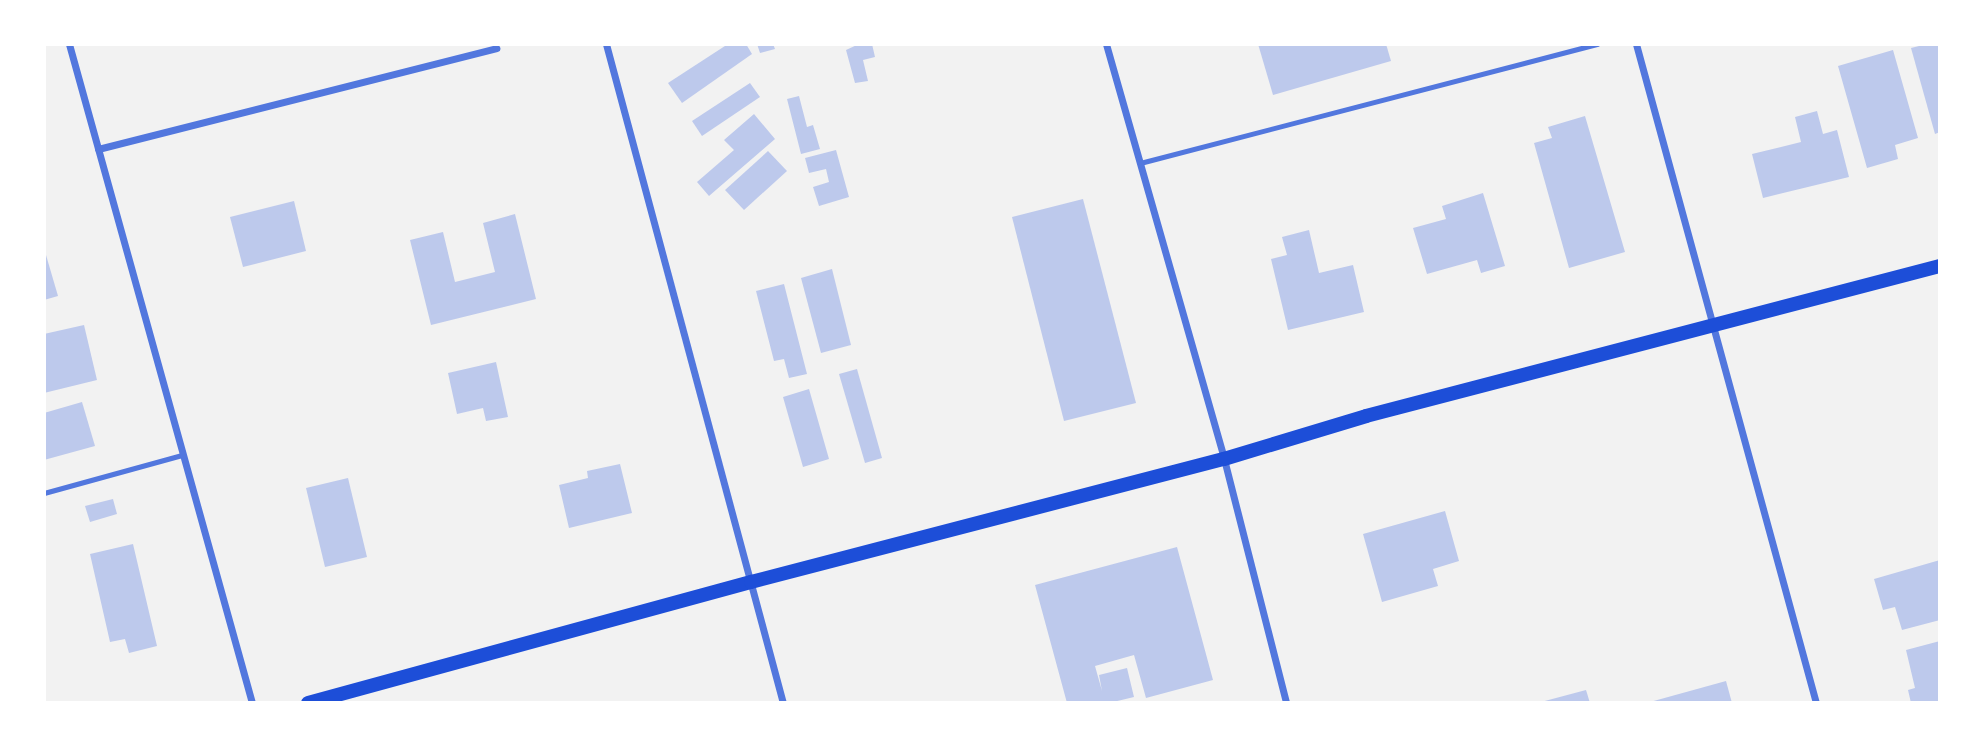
<!DOCTYPE html>
<style>
body{margin:0}
#map{position:relative;width:1984px;height:747px;overflow:hidden;background:#f2f2f2;font-family:"Noto Serif",serif}
div>[style]{position:absolute}
[style*='--x']{left:calc(var(--x)*1px);top:calc(var(--y)*1px);width:calc(var(--w)*1px);rotate:calc(var(--a)*1deg)}
.building>*{inset:0;background:#bdc9ec}
.service>*{height:5px;margin:-2.5px;padding:0 2.5px;transform-origin:2.5px;border-radius:2.5px;background:#5277de}
.minor>*{height:7px;margin:-3.5px;padding:0 3.5px;transform-origin:3.5px;border-radius:3.5px;background:#5277de}
.secondary>*{height:14px;margin:-7px;padding:0 7px;transform-origin:7px;border-radius:7px;background:#1d4ed8}
span{translate:-50% -50%;white-space:nowrap;text-align:center;line-height:1.15;-webkit-text-stroke:5px #fff;paint-order:stroke}
.frame{position:absolute;inset:0;border:46px solid #fff;pointer-events:none}
</style>
<div id="map">
<div class="building">
<div style="clip-path:polygon(728px 44px,746px 44px,752px 54px,682px 103px,668px 83px)"></div>
<div style="clip-path:polygon(757px 44px,773px 44px,775px 49px,760px 53px)"></div>
<div style="clip-path:polygon(859px 44px,872px 44px,875px 57px,863px 60px,868px 81px,855px 83px,846px 50px)"></div>
<div style="clip-path:polygon(1258px 44px,1386px 44px,1391px 61px,1273px 95px)"></div>
<div style="clip-path:polygon(1927px 44px,1940px 44px,1940px 132px,1935px 134px,1911px 48px)"></div>
<div style="clip-path:polygon(1893px 50px,1918px 138px,1895px 145px,1898px 159px,1867px 168px,1838px 66px)"></div>
<div style="clip-path:polygon(750px 83px,760px 97px,702px 136px,692px 121px)"></div>
<div style="clip-path:polygon(799px 96px,807px 127px,813px 125px,820px 149px,801px 154px,787px 99px)"></div>
<div style="clip-path:polygon(1817px 111px,1823px 134px,1837px 130px,1849px 177px,1763px 198px,1752px 154px,1801px 142px,1795px 117px)"></div>
<div style="clip-path:polygon(754px 114px,775px 139px,709px 196px,697px 182px,734px 150px,724px 140px)"></div>
<div style="clip-path:polygon(1585px 116px,1625px 252px,1569px 268px,1534px 143px,1552px 138px,1548px 127px)"></div>
<div style="clip-path:polygon(836px 150px,849px 197px,819px 206px,813px 187px,829px 182px,826px 169px,809px 173px,805px 158px)"></div>
<div style="clip-path:polygon(768px 151px,787px 171px,744px 210px,725px 190px)"></div>
<div style="clip-path:polygon(1483px 193px,1505px 266px,1481px 273px,1477px 260px,1427px 274px,1413px 228px,1446px 219px,1442px 206px)"></div>
<div style="clip-path:polygon(1083px 199px,1136px 403px,1064px 421px,1012px 217px)"></div>
<div style="clip-path:polygon(294px 201px,306px 251px,243px 267px,230px 217px)"></div>
<div style="clip-path:polygon(515px 214px,536px 299px,431px 325px,410px 240px,443px 232px,455px 282px,495px 272px,483px 223px)"></div>
<div style="clip-path:polygon(1309px 230px,1319px 273px,1353px 265px,1364px 312px,1288px 330px,1271px 259px,1287px 255px,1282px 237px)"></div>
<div style="clip-path:polygon(46px 255px,58px 296px,44px 300px,44px 256px)"></div>
<div style="clip-path:polygon(832px 269px,851px 345px,821px 353px,801px 278px)"></div>
<div style="clip-path:polygon(784px 284px,807px 374px,789px 378px,784px 359px,774px 361px,756px 291px)"></div>
<div style="clip-path:polygon(84px 325px,97px 380px,44px 393px,44px 334px)"></div>
<div style="clip-path:polygon(496px 362px,508px 417px,486px 421px,483px 408px,457px 414px,448px 373px)"></div>
<div style="clip-path:polygon(857px 369px,882px 458px,865px 463px,839px 374px)"></div>
<div style="clip-path:polygon(809px 389px,829px 459px,803px 467px,783px 397px)"></div>
<div style="clip-path:polygon(82px 402px,95px 446px,44px 460px,44px 413px)"></div>
<div style="clip-path:polygon(620px 464px,632px 513px,569px 528px,559px 485px,588px 478px,587px 471px)"></div>
<div style="clip-path:polygon(348px 478px,367px 557px,325px 567px,306px 488px)"></div>
<div style="clip-path:polygon(113px 499px,117px 514px,90px 522px,85px 506px)"></div>
<div style="clip-path:polygon(1445px 511px,1459px 561px,1433px 569px,1438px 586px,1382px 602px,1363px 534px)"></div>
<div style="clip-path:polygon(133px 544px,157px 646px,129px 653px,125px 639px,110px 642px,90px 554px)"></div>
<div style="clip-path:polygon(1177px 547px,1213px 680px,1146px 698px,1134px 655px,1095px 666px,1102px 691px,1099px 675px,1127px 668px,1134px 697px,1109px 703px,1067px 703px,1035px 585px)"></div>
<div style="clip-path:polygon(1940px 560px,1940px 620px,1902px 630px,1895px 607px,1883px 610px,1874px 579px)"></div>
<div style="clip-path:polygon(1940px 641px,1940px 703px,1911px 703px,1908px 690px,1915px 688px,1906px 650px)"></div>
<div style="clip-path:polygon(1726px 681px,1732px 703px,1650px 703px,1650px 702px)"></div>
<div style="clip-path:polygon(1586px 690px,1590px 703px,1541px 703px,1541px 702px)"></div>
</div>
<div class="service">
<div style="--x:1140;--y:163;--w:473;--a:-14.6"></div>
<div style="--x:44;--y:493;--w:143;--a:-15.4"></div>
</div>
<div class="minor">
<div style="--x:69;--y:44;--w:684;--a:74.48"></div>
<div style="--x:606;--y:44;--w:682;--a:74.97"></div>
<div style="--x:1106;--y:44;--w:431;--a:74.1"></div>
<div style="--x:1224;--y:459;--w:252;--a:75.7"></div>
<div style="--x:1636;--y:44;--w:683;--a:74.72"></div>
<div style="--x:98;--y:149;--w:411;--a:-14.2"></div>
</div>
<div class="secondary">
<div style="--x:308;--y:703;--w:459;--a:-15.3"></div>
<div style="--x:751;--y:582;--w:489;--a:-14.6"></div>
<div style="--x:1224;--y:459;--w:148;--a:-16.8"></div>
<div style="--x:1366;--y:416;--w:593;--a:-14.65"></div>
</div>
<div class="frame"></div>
</div>
